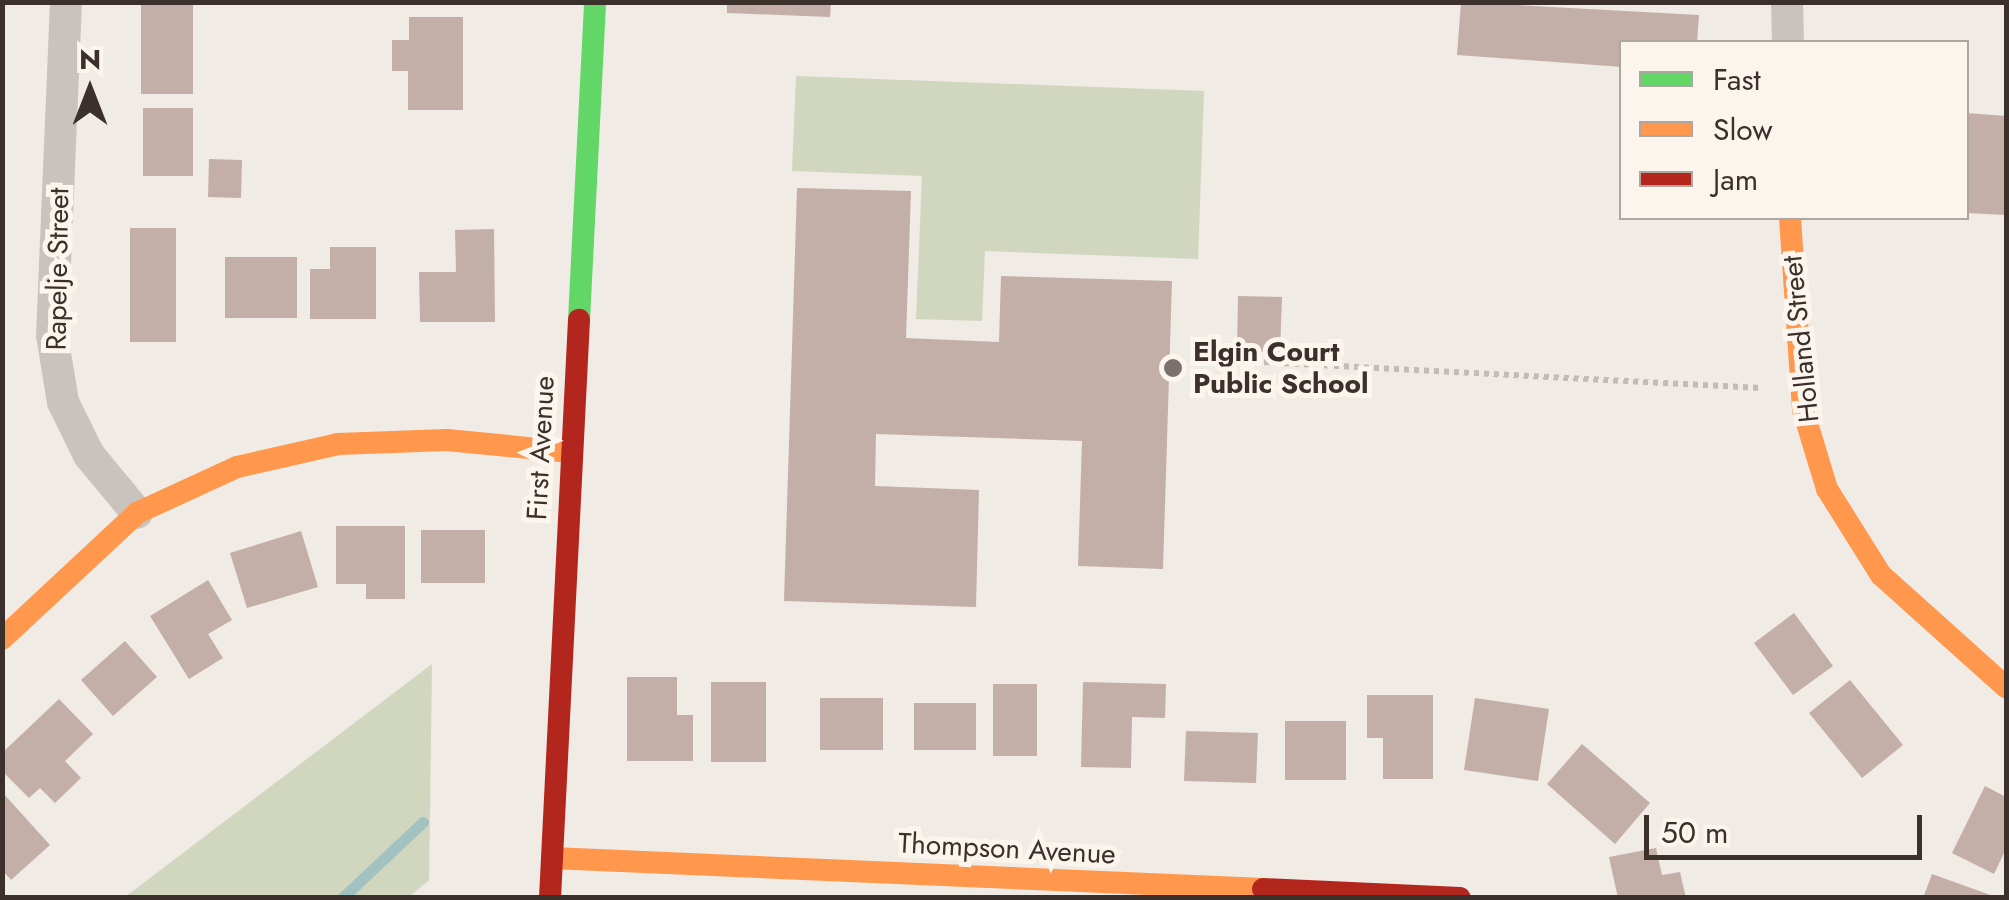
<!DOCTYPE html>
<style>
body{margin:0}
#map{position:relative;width:2009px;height:900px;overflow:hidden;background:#f0ebe5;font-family:Jost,sans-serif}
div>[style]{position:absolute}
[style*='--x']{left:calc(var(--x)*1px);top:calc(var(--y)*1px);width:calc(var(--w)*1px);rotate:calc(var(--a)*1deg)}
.green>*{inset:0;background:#d1d6bf}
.stream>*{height:11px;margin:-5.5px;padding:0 5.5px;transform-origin:5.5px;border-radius:5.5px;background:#a1c2c1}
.building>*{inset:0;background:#c3afa7}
.path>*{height:6px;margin-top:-3px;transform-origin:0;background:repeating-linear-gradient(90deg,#c2bbb6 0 5px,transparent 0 10px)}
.street>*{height:32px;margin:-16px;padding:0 16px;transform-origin:16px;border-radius:16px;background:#c9c3be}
.fast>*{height:22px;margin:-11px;padding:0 11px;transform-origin:11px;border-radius:11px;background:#63d668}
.slow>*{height:22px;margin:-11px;padding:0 11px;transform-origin:11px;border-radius:11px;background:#ff974d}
.jam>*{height:22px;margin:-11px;padding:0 11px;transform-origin:11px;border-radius:11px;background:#b3261e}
.dots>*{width:28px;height:28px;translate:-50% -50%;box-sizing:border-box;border:5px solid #fbf5ee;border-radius:50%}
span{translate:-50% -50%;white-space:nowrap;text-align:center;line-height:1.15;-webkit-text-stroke:10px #fbf5ee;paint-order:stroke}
.street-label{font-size:28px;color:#3b302b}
.poi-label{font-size:28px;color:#3b302b;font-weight:700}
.left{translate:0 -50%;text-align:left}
.frame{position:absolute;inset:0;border:5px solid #3b302b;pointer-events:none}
.legend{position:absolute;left:1619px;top:40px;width:350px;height:180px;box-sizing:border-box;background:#fbf5ee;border:2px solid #aea6a0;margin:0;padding:12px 18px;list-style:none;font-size:30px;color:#3b302b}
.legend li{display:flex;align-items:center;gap:20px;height:50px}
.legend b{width:50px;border:2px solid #aea6a0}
.north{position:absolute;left:40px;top:40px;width:100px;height:100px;-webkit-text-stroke:8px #fbf5ee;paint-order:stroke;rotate:0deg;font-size:28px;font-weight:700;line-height:40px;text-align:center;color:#3b302b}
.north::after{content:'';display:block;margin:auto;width:35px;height:45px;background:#3b302b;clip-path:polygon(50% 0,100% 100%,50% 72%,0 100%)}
.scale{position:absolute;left:1644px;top:815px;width:278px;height:45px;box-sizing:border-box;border:5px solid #3b302b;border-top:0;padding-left:12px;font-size:30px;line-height:35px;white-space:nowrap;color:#3b302b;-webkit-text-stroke:8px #fbf5ee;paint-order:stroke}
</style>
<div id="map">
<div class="green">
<div style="clip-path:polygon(796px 76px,1204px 91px,1198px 259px,985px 251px,982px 321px,916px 319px,922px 176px,792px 171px)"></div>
<div style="clip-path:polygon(432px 664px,429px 880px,409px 897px,125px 897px)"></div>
</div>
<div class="stream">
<div style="--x:342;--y:898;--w:111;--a:-43.2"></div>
</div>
<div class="building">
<div style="clip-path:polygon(141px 2px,193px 2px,193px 94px,141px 94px)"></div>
<div style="clip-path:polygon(727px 2px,831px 2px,830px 17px,727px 13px)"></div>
<div style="clip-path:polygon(1461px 2px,1699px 15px,1697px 42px,1622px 42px,1622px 67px,1457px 55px)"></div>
<div style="clip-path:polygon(409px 17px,463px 17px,463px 110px,408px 110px,408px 71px,392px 71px,392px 40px,409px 40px)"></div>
<div style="clip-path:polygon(143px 108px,193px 108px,193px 176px,143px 176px)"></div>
<div style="clip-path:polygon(1966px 113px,2006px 116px,2006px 215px,1966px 213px)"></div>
<div style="clip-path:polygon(209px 159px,242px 160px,241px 198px,208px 197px)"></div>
<div style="clip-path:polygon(797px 188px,911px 191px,906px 338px,999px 342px,1001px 276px,1172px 281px,1163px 569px,1078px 566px,1082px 441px,876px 434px,875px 486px,979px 490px,976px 607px,784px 601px)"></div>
<div style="clip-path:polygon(130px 228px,176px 228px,176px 342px,130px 342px)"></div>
<div style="clip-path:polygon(494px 229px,495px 322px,420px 322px,419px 272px,456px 272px,455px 230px)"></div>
<div style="clip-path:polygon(330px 247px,376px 247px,376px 319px,310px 319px,310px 269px,330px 269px)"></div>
<div style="clip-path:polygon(225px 257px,297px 257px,297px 318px,225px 318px)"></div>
<div style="clip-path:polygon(1238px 296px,1282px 297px,1280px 353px,1237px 351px)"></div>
<div style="clip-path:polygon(336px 526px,405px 526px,405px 599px,366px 599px,366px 584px,336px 584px)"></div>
<div style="clip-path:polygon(421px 530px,485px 530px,485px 583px,421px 583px)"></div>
<div style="clip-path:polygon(301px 531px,318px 587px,247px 608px,230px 553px)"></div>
<div style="clip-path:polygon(208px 580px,232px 620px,208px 634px,223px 658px,189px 679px,150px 616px)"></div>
<div style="clip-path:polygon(1794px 613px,1833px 666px,1793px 695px,1754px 643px)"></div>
<div style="clip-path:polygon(125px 641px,157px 677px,113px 716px,81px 680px)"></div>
<div style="clip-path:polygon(627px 677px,677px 677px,677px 715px,693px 715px,693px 761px,627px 761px)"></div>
<div style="clip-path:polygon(1850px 680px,1903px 745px,1862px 778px,1809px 713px)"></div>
<div style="clip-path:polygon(711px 682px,766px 682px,766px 762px,711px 762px)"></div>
<div style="clip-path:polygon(1083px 682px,1166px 684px,1165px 718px,1132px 717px,1131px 768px,1081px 767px)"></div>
<div style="clip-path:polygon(993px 684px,1037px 684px,1037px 756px,993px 756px)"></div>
<div style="clip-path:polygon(1367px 695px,1433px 695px,1433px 779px,1383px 779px,1383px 738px,1367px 738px)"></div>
<div style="clip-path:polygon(820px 698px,883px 698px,883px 750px,820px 750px)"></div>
<div style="clip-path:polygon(1475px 698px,1549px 709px,1538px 781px,1464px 770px)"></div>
<div style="clip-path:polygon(59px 699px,93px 734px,65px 761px,81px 778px,55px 803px,40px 788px,29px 798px,2px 771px,2px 753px)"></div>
<div style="clip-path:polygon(914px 703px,976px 703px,976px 750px,914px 750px)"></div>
<div style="clip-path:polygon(1285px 721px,1346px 721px,1346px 780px,1285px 780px)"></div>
<div style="clip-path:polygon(1186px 731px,1258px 733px,1256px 783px,1184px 781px)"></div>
<div style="clip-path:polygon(1582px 744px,1650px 803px,1615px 844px,1547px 784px)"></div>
<div style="clip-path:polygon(1985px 786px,2006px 797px,2006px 849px,1994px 874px,1952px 853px)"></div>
<div style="clip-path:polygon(2px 792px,50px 845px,11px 880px,2px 870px)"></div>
<div style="clip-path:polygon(1656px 848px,1662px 875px,1680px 872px,1686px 898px,1618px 898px,1609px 857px)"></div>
<div style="clip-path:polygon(1932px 874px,1996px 897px,1996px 898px,1923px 898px)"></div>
</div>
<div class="path">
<div style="--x:1204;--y:359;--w:558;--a:2.98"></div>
</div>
<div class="street">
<div style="--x:66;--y:2;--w:333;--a:92.4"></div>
<div style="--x:52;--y:335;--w:68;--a:80.7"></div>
<div style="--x:63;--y:402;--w:59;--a:63.9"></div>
<div style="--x:89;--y:455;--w:75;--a:50.4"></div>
<div style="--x:1787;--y:2;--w:40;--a:88.6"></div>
</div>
<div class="fast">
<div style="--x:579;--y:320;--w:318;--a:-87.1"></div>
</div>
<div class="slow">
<div style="--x:1790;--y:218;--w:192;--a:86.1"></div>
<div style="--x:1803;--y:410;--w:83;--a:73.1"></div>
<div style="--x:1827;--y:489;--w:102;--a:57.9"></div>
<div style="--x:1881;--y:575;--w:168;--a:41.9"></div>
<div style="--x:2;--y:639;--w:185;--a:-43"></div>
<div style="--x:137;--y:513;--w:110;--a:-24.7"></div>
<div style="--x:237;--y:467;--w:104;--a:-12.8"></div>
<div style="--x:338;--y:444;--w:109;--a:-2.1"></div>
<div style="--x:447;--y:440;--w:124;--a:5.6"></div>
<div style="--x:552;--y:858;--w:712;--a:2.5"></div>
</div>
<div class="jam">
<div style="--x:1263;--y:889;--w:197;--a:2.6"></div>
<div style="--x:550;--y:898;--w:579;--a:-87.13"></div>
</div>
<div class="dots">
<div style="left:1173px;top:368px;background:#7a716c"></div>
</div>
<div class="street-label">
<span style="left:58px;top:269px;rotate:-89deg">Rapelje Street</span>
<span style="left:1801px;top:339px;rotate:-96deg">Holland Street</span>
<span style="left:541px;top:448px;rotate:-87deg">First Avenue</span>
<span style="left:1007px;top:849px;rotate:3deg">Thompson Avenue</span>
</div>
<div class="poi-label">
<span class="left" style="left:1193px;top:368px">Elgin Court<br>Public School</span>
</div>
<div class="frame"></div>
<ul class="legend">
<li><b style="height:12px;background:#63d668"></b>Fast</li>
<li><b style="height:12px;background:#ff974d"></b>Slow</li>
<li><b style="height:12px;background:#b3261e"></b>Jam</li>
</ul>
<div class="north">N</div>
<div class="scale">50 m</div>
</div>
